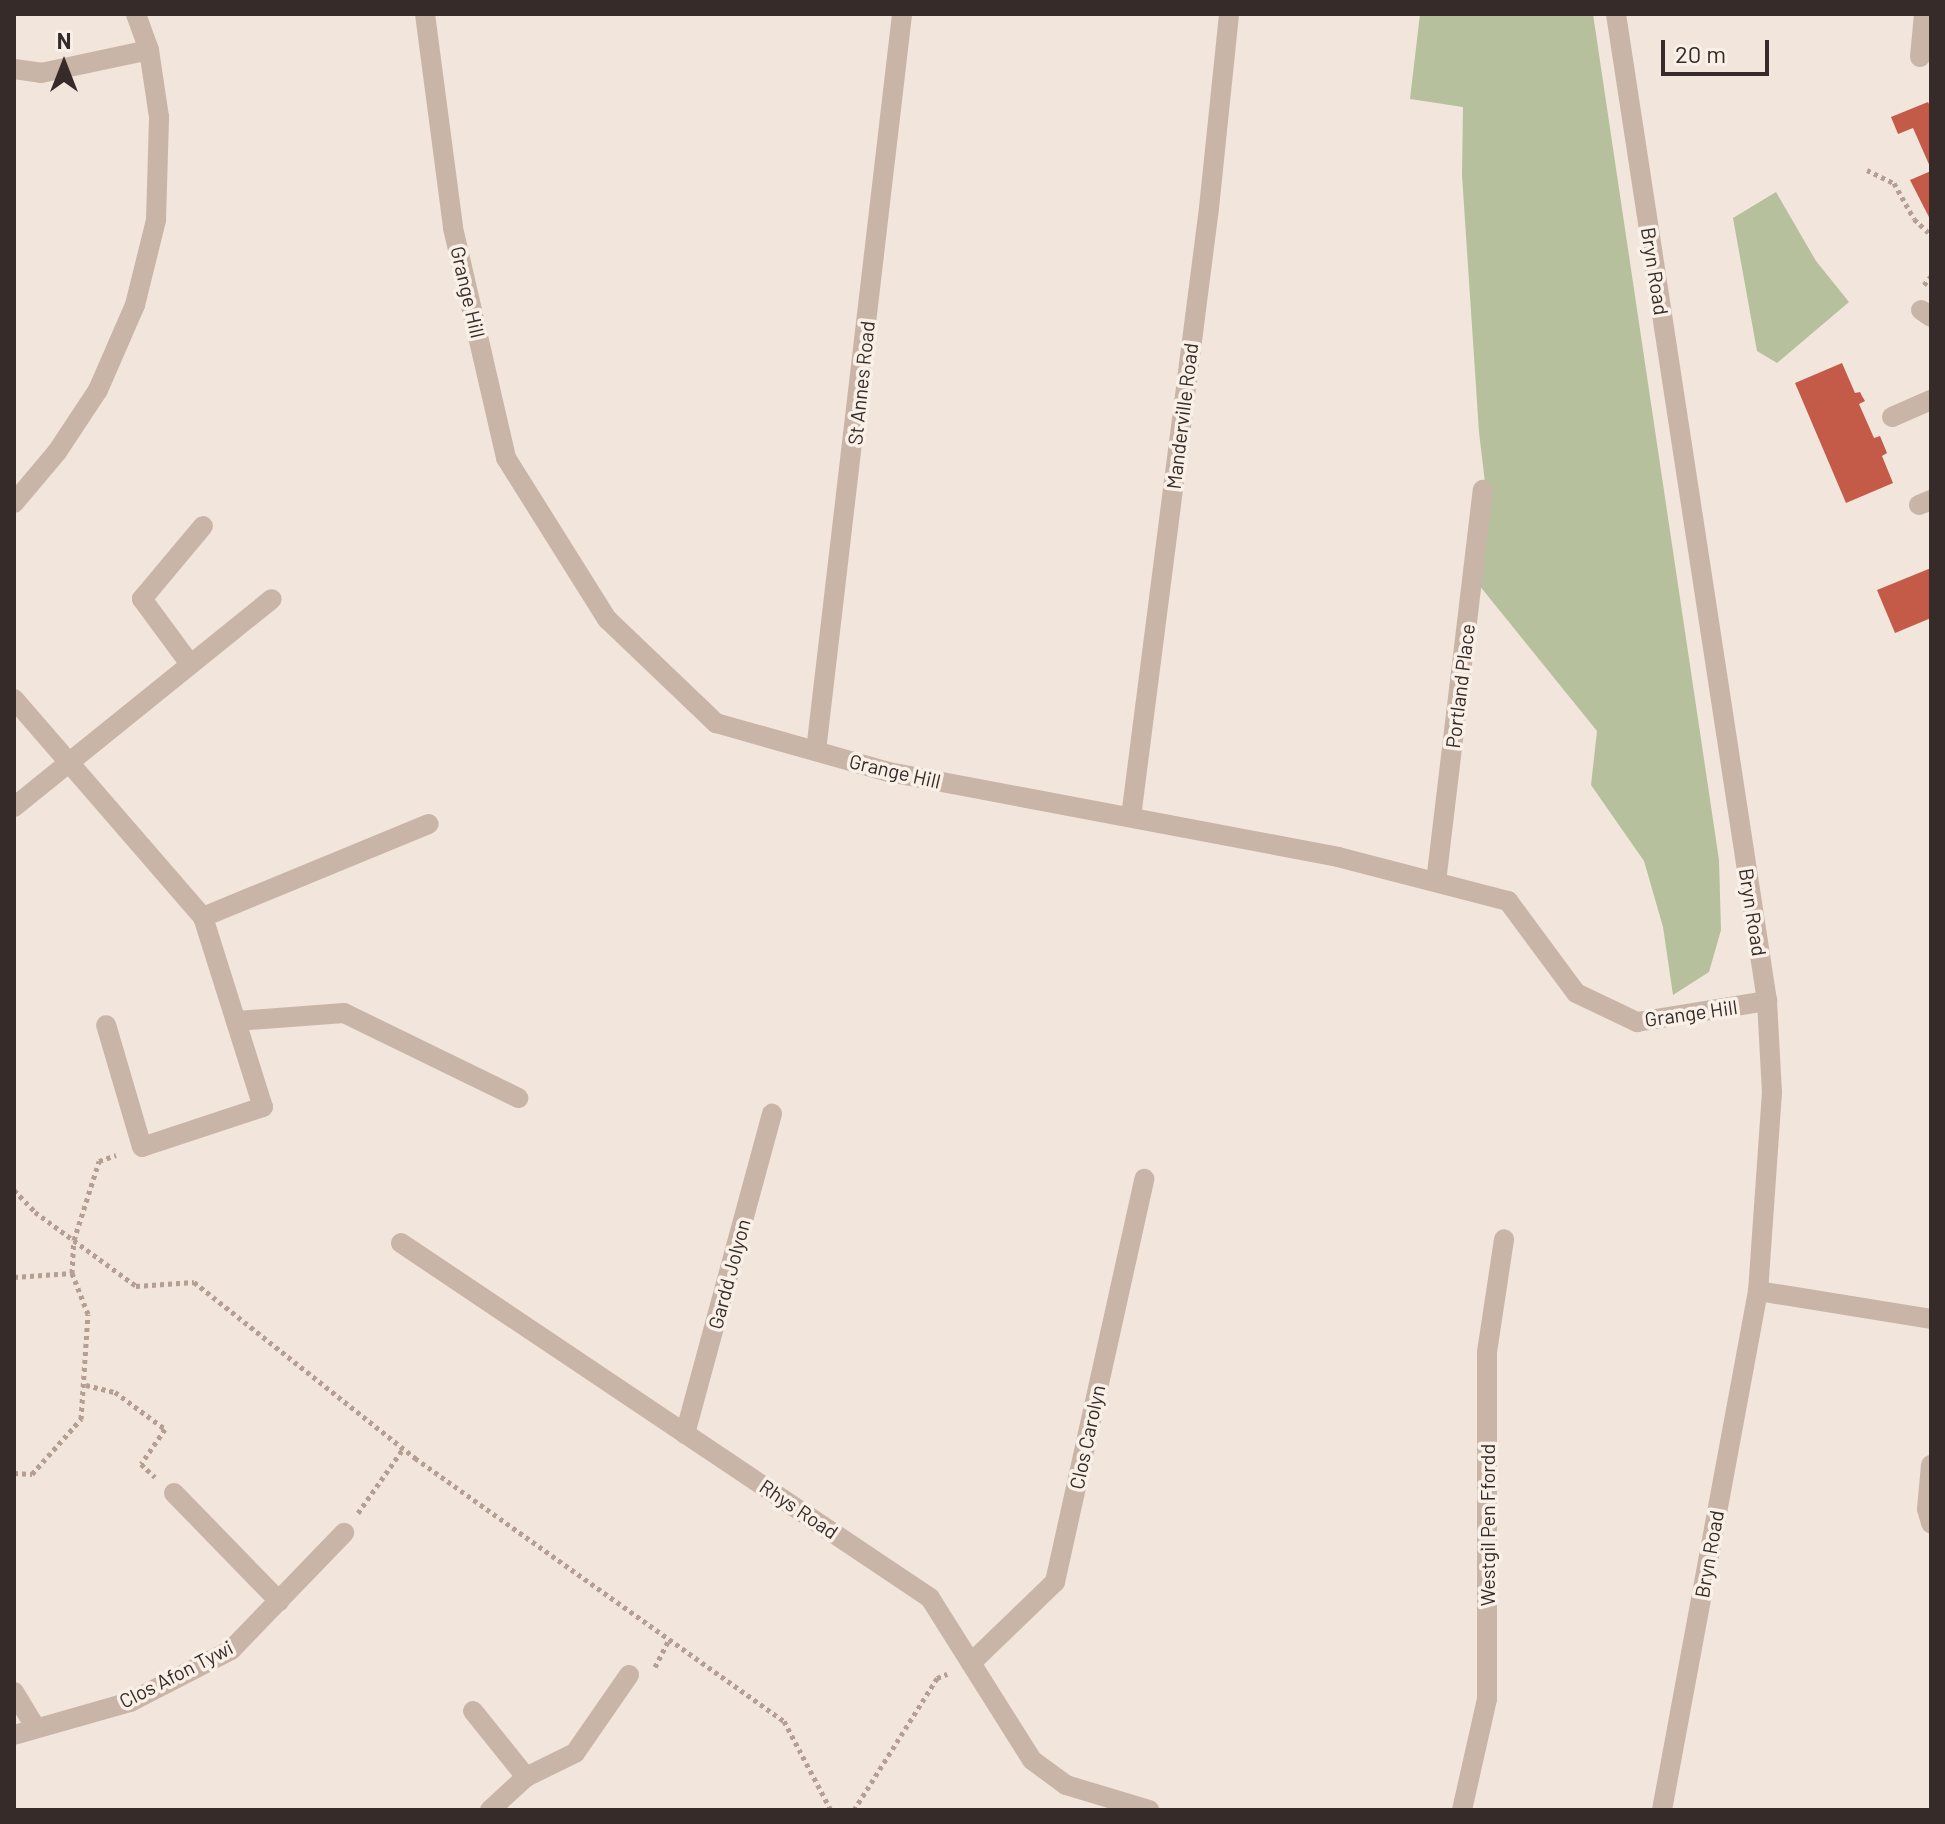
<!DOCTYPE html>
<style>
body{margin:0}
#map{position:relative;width:1945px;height:1824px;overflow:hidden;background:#f1e5dc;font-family:Barlow,sans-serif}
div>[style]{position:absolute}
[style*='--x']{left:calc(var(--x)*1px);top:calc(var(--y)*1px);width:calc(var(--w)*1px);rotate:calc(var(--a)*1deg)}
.green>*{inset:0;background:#b7c09c}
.building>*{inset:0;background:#c35b48}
.path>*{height:5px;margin-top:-2.5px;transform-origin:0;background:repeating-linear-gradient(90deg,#b59e92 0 4px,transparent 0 8px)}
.service>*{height:20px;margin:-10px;padding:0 10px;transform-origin:10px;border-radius:10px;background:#c9b4a8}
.minor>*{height:20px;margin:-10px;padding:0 10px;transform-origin:10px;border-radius:10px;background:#c9b4a8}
.tertiary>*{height:20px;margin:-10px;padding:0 10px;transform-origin:10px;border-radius:10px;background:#c9b4a8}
span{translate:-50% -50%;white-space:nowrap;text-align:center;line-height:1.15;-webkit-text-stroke:7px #f9f0e8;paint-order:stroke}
.street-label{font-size:20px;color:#362b28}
.frame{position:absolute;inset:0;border:16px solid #362b28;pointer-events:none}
.north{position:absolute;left:24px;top:24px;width:80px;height:80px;-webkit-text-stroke:6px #f9f0e8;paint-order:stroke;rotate:0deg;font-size:22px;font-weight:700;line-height:32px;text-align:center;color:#362b28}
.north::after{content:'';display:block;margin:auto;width:28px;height:36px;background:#362b28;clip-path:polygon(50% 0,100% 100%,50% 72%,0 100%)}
.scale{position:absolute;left:1661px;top:40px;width:108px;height:36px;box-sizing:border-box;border:4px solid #362b28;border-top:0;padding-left:10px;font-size:24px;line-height:28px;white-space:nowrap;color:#362b28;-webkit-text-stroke:6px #f9f0e8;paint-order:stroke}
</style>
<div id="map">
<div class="green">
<div style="clip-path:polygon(1420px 14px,1593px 14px,1719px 860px,1721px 930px,1709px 972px,1673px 995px,1663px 927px,1644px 861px,1591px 785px,1597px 731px,1479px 585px,1489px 517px,1479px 432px,1462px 175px,1463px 107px,1410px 99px)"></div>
<div style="clip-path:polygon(1776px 192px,1816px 261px,1849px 302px,1777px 363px,1757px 351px,1733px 218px)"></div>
</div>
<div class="building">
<div style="clip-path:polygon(1928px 102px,1931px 108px,1931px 169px,1913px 128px,1898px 134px,1891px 117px)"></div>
<div style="clip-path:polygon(1931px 171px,1931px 221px,1910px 180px)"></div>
<div style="clip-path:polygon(1842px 363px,1855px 393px,1860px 392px,1862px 396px,1865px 401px,1859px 404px,1874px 438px,1880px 436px,1887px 453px,1882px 456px,1893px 483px,1846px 503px,1795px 383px)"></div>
<div style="clip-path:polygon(1931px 568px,1931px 618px,1895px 633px,1877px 590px)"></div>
</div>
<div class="path">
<div style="--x:1867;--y:170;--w:30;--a:26"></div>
<div style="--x:1894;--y:183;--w:41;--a:60.9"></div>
<div style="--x:1914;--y:219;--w:23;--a:43"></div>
<div style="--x:1924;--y:285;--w:11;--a:-52"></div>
<div style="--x:14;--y:1190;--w:30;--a:46"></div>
<div style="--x:35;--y:1212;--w:125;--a:36.2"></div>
<div style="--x:136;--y:1286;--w:58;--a:-3.9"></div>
<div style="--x:194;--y:1282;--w:283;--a:38.5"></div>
<div style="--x:415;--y:1458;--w:453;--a:35.5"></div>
<div style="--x:784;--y:1721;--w:101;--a:62.2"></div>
<div style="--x:14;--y:1277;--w:58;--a:-3.9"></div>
<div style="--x:86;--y:1385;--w:30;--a:14"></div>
<div style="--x:115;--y:1392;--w:62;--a:36.5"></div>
<div style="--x:165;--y:1429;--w:42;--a:124.4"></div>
<div style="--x:141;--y:1464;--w:19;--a:43"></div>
<div style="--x:14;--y:1473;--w:18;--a:3"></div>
<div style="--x:32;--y:1474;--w:74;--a:-48.3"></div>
<div style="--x:81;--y:1419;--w:105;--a:-86.2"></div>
<div style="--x:88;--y:1314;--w:44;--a:-111.3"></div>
<div style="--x:72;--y:1273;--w:33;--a:-87"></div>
<div style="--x:74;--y:1240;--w:83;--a:-72.4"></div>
<div style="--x:99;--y:1161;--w:18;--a:-19"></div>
<div style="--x:358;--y:1513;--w:78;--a:-54.9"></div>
<div style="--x:655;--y:1667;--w:31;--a:-63"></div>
<div style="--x:854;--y:1810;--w:156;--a:-57.8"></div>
<div style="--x:937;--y:1678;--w:11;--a:-22"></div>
</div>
<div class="service">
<div style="--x:1920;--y:57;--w:43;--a:-84.7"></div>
<div style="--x:1892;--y:417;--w:43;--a:-23.6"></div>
<div style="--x:1931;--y:1465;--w:44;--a:95.2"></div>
<div style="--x:1927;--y:1509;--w:15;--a:74"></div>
</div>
<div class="minor">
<div style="--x:425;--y:14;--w:216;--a:82.5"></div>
<div style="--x:453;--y:228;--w:236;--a:77"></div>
<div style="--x:506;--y:458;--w:190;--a:57.9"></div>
<div style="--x:607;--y:619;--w:151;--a:43.7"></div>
<div style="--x:716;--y:723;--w:180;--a:15.8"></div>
<div style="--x:889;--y:772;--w:457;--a:10.7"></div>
<div style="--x:1338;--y:857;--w:176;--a:14.5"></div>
<div style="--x:1508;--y:901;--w:114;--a:53.5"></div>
<div style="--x:1576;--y:993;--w:68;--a:25.4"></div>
<div style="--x:1637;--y:1022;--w:132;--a:-9.2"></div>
<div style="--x:14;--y:69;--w:27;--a:8"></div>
<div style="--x:41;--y:73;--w:110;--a:-12"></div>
<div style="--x:1921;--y:310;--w:12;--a:35"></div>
<div style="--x:14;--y:503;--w:67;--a:-49.9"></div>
<div style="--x:57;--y:452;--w:74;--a:-56.5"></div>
<div style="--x:98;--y:390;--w:93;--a:-66.5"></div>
<div style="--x:135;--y:305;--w:88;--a:-76.1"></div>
<div style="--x:156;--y:220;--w:103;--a:-88.3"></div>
<div style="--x:159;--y:117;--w:68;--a:-98.5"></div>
<div style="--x:149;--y:50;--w:38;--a:-110"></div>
<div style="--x:1919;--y:505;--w:13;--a:-23"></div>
<div style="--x:190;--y:664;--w:81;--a:-126.4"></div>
<div style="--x:142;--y:599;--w:95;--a:-50.1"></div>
<div style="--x:14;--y:699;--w:289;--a:49.1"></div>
<div style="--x:203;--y:917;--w:199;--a:72.5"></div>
<div style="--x:263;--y:1107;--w:127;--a:161.7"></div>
<div style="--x:142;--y:1147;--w:127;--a:-106.4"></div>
<div style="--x:816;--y:751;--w:742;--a:-83.34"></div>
<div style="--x:14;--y:807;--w:331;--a:-38.9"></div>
<div style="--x:1131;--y:817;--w:614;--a:-82.7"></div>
<div style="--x:1209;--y:208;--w:195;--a:-84.1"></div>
<div style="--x:1436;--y:882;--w:395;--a:-83.2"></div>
<div style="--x:203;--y:917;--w:244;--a:-22.4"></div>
<div style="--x:236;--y:1021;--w:108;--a:-4.2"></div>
<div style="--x:344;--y:1013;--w:194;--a:26"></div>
<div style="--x:401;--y:1243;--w:637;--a:33.86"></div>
<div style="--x:930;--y:1598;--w:191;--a:57.8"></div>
<div style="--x:1032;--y:1760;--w:42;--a:36.3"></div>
<div style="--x:1066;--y:1785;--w:87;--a:16.8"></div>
<div style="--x:1758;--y:1291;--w:175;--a:9.2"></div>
<div style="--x:685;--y:1434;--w:332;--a:-74.8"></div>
<div style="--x:174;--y:1493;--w:151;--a:45.8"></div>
<div style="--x:971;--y:1663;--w:117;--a:-44"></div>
<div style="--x:1055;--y:1582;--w:413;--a:-77.5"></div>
<div style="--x:14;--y:1692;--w:42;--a:58.6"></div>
<div style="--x:473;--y:1711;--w:85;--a:51.2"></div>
<div style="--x:14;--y:1735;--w:121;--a:-15.9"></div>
<div style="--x:130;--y:1702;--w:114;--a:-27.2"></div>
<div style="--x:231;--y:1650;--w:163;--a:-46"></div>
<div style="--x:490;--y:1810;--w:49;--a:-42.5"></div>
<div style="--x:526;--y:1777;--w:55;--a:-26.1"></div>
<div style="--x:575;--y:1753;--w:95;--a:-55.3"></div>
<div style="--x:1462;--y:1810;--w:114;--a:-77.3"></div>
<div style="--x:1487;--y:1699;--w:347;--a:-90"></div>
<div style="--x:1487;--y:1352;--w:114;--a:-81.4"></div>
</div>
<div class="tertiary">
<div style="--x:1616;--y:14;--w:998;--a:81.3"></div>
<div style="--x:1767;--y:1001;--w:91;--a:86.9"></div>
<div style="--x:1772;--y:1092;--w:199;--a:94"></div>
<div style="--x:1758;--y:1291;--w:528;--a:100.48"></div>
</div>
<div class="street-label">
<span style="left:1655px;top:271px;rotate:81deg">Bryn Road</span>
<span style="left:468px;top:292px;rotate:77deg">Grange Hill</span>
<span style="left:861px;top:383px;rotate:-84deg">St Annes Road</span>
<span style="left:1182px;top:416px;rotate:-83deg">Manderville Road</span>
<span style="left:1460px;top:686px;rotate:-83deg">Portland Place</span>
<span style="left:895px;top:771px;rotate:13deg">Grange Hill</span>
<span style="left:1753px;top:912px;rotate:81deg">Bryn Road</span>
<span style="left:1691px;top:1013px;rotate:-8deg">Grange Hill</span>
<span style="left:729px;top:1274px;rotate:-75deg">Gardd Jolyon</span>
<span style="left:1087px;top:1437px;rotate:-78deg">Clos Carolyn</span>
<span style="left:799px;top:1509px;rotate:34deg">Rhys Road</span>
<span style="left:1487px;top:1525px;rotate:-90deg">Westgil Pen Ffordd</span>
<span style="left:1709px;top:1554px;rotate:-80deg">Bryn Road</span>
<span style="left:176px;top:1674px;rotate:-27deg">Clos Afon Tywi</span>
</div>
<div class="frame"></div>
<div class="north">N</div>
<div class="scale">20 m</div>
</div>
